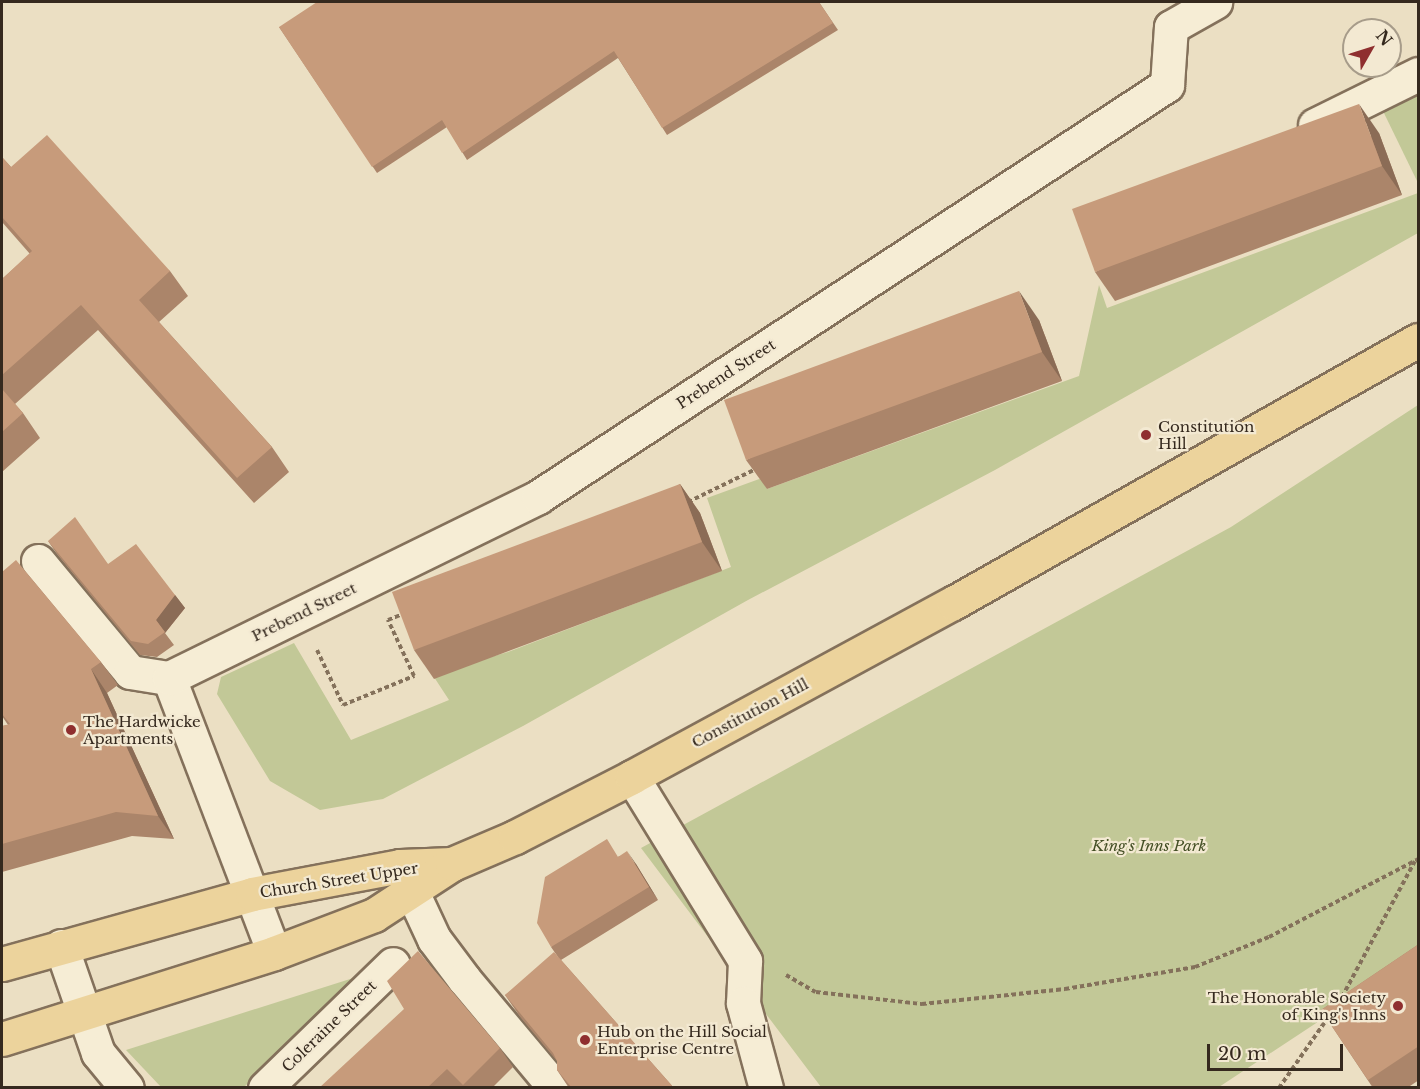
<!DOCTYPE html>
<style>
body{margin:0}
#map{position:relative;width:1420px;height:1089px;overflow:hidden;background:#ebdfc3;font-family:"Libre Baskerville",serif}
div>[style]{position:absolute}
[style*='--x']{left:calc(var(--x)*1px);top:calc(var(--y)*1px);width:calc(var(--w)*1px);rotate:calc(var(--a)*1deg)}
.green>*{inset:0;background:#c2c897}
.path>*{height:4px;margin-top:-2px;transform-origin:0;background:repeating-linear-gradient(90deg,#84715b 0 4.5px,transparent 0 7.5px)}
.roads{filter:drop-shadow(2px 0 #84715b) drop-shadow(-2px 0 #84715b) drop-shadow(0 2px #84715b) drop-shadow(0 -2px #84715b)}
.minor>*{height:33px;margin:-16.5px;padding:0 16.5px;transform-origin:16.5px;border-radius:16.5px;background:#f6edd5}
.major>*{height:33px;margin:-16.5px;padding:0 16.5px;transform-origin:16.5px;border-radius:16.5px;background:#ecd39c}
.wall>*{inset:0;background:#ab856a}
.shaded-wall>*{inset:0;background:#8b6c56}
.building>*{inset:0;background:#c79b7b}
.dots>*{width:16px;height:16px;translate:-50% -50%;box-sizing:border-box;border:3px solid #f3e9d2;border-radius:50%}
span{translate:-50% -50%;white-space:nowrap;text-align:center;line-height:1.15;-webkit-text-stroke:4.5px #f3e9d2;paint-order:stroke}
.street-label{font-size:15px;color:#35291e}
.poi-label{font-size:15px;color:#35291e}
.left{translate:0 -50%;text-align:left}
.right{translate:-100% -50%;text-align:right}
.park-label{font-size:15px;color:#455026;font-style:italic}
.frame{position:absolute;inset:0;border:3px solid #35291e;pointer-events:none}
.north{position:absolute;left:1342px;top:18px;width:60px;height:60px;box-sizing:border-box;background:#f3e9d2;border:2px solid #a79c8a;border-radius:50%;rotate:51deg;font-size:16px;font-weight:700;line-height:24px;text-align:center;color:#35291e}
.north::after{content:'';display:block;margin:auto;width:21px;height:27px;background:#8f2f2f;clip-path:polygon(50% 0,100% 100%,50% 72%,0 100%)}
.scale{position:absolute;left:1207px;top:1044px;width:136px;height:27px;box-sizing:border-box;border:3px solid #35291e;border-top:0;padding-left:8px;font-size:18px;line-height:21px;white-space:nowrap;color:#35291e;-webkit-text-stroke:4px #f3e9d2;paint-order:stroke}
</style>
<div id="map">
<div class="green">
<div style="clip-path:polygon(1418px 90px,1418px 183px,1382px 109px)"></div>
<div style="clip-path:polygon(1418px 193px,1418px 233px,995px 470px,748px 600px,523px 726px,383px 799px,320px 810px,270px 781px,217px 694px,221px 677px,294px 643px,351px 740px,449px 700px,432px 674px,508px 652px,731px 567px,707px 498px,762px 478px,767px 489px,1079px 376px,1099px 285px,1107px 308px)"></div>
<div style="clip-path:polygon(1418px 405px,1418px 956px,1219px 1087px,821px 1087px,641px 848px,1231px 527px)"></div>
<div style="clip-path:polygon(369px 973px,244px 1087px,161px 1087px,126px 1050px)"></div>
</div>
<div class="path">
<div style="--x:688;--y:502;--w:76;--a:-25.9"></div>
<div style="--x:317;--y:650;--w:61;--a:64.7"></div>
<div style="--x:343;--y:705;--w:77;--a:-22.2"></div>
<div style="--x:414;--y:676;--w:62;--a:-114.9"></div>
<div style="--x:388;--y:620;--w:18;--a:-22"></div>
<div style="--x:786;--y:975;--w:34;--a:30"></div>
<div style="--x:816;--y:992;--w:107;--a:6.5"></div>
<div style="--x:922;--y:1004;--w:144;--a:-6"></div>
<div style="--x:1065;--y:989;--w:132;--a:-9.6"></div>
<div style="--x:1195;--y:967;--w:80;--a:-22.1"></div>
<div style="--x:1269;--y:937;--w:168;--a:-27.6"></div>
<div style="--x:1342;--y:997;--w:154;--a:-61.8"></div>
<div style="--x:1279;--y:1088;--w:88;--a:-55.2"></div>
</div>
<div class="roads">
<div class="minor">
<div style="--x:1315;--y:125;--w:115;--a:-26.3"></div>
<div style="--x:38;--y:561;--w:144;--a:50.3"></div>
<div style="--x:130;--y:672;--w:39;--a:9"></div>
<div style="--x:169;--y:678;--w:294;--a:69.1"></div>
<div style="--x:169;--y:678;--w:411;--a:-26.1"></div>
<div style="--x:538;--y:497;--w:752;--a:-33.23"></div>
<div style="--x:1167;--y:85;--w:58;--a:-86.1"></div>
<div style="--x:1171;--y:27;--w:51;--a:-29.6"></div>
<div style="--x:632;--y:777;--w:216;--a:58.4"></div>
<div style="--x:745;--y:961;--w:42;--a:92.7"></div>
<div style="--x:743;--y:1003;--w:88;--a:74.9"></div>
<div style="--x:400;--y:866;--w:81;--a:65"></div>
<div style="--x:434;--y:939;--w:50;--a:53.1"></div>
<div style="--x:464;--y:979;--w:142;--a:50.1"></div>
<div style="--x:61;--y:946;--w:113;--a:70.9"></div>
<div style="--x:98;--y:1053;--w:45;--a:50.4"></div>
<div style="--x:265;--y:1088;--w:178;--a:-44.1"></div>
</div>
<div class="major">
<div style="--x:2;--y:964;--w:260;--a:-15.6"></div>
<div style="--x:252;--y:894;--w:151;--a:-10.7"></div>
<div style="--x:400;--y:866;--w:52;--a:-2.2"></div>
<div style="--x:2;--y:1039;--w:285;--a:-17.5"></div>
<div style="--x:274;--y:953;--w:107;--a:-20.8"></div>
<div style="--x:374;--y:915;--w:93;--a:-33.2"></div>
<div style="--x:452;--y:864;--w:69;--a:-23.2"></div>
<div style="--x:515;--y:837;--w:131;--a:-27.1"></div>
<div style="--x:632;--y:777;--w:365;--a:-28.5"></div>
<div style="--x:953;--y:603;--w:534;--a:-29.49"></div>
</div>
</div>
<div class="wall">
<div style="clip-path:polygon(819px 2px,838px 30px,667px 135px,618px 58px,467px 160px,447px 127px,377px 173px,279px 27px)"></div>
<div style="clip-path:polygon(1379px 133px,1402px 195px,1115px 301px,1095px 272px)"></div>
<div style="clip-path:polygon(2px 157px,11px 167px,170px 271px,188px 296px,159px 322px,272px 447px,289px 472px,254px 503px,98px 330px,15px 404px,23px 413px,40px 438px,2px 472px,2px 279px,30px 254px,2px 222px)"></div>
<div style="clip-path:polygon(1039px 320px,1062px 381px,767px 489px,746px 460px)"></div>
<div style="clip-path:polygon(680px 484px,700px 513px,722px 571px,434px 679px,414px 650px)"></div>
<div style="clip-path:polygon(48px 541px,108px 564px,175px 595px,185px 608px,165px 633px,174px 645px,157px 657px,140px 655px,57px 554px)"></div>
<div style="clip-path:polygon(2px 572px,101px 662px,118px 685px,107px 693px,174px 839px,132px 836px,2px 872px,2px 726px,8px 725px,2px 716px)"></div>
<div style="clip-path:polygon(619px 856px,636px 864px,658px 900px,561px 960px,674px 1088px,569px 1088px,557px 1070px,557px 1061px,521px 1018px,505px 995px,558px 957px,551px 947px)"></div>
<div style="clip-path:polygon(1419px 944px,1419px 1080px,1407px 1088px,1373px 1088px,1321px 1010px)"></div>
<div style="clip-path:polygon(500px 1048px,513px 1067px,492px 1088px,319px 1088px)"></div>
</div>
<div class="shaded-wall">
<div style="clip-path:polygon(1359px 104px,1379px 133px,1402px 195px,1382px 166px)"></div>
<div style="clip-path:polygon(1019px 291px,1039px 320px,1062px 381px,1042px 352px)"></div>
<div style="clip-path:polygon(680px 484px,700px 513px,722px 571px,702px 542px)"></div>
<div style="clip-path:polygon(175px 595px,185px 608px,165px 633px,156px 620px)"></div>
<div style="clip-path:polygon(91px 669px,107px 693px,174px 839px,158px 816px)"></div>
<div style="clip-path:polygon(627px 851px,636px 864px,658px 900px,649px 887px)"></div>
</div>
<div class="building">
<div style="clip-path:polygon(317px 2px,819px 2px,833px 23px,662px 128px,614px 51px,462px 153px,442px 120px,372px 167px,279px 27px)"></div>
<div style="clip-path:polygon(1359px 104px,1382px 166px,1095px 272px,1072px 209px)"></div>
<div style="clip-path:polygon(47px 135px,170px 271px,139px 300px,272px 447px,237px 478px,81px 305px,2px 375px,2px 279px,32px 251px,2px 217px,2px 157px,11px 167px)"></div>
<div style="clip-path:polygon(1019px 291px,1042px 352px,746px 460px,724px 400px)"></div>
<div style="clip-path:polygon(2px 389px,23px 413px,2px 432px)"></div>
<div style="clip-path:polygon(680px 484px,702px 542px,414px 650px,392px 592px)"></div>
<div style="clip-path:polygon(75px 517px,108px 564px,136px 544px,175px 595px,156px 620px,165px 632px,148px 644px,131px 641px,48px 541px)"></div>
<div style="clip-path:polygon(16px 560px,101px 662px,91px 669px,158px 816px,116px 812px,2px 844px,2px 726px,10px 724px,2px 714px,2px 572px)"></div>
<div style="clip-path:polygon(607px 839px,618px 857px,627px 851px,649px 887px,551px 947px,537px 923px,545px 877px)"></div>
<div style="clip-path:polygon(1419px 944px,1419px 1046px,1368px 1080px,1321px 1010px)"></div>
<div style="clip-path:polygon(418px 951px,500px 1048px,463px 1085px,447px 1069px,427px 1088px,319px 1088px,404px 1009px,387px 981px)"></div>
<div style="clip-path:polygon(554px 952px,674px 1088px,572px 1088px,557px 1070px,557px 1061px,553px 1053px,505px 995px)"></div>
</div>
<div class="dots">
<div style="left:1146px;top:435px;background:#8f2f2f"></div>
<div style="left:71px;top:730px;background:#8f2f2f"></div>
<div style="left:1398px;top:1006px;background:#8f2f2f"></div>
<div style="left:585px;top:1040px;background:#8f2f2f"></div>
</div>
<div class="street-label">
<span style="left:726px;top:374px;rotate:-33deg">Prebend Street</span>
<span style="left:304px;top:612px;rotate:-26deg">Prebend Street</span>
<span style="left:750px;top:713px;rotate:-28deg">Constitution Hill</span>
<span style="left:339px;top:880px;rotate:-9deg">Church Street Upper</span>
<span style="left:329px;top:1026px;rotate:-44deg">Coleraine Street</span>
</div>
<div class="poi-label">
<span class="left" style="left:1158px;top:435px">Constitution<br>Hill</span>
<span class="left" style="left:83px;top:730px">The Hardwicke<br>Apartments</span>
<span class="right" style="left:1386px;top:1006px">The Honorable Society<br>of King's Inns</span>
<span class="left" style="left:597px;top:1040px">Hub on the Hill Social<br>Enterprise Centre</span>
</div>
<div class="park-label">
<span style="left:1149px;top:846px">King's Inns Park</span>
</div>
<div class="frame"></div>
<div class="north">N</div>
<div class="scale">20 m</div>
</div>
